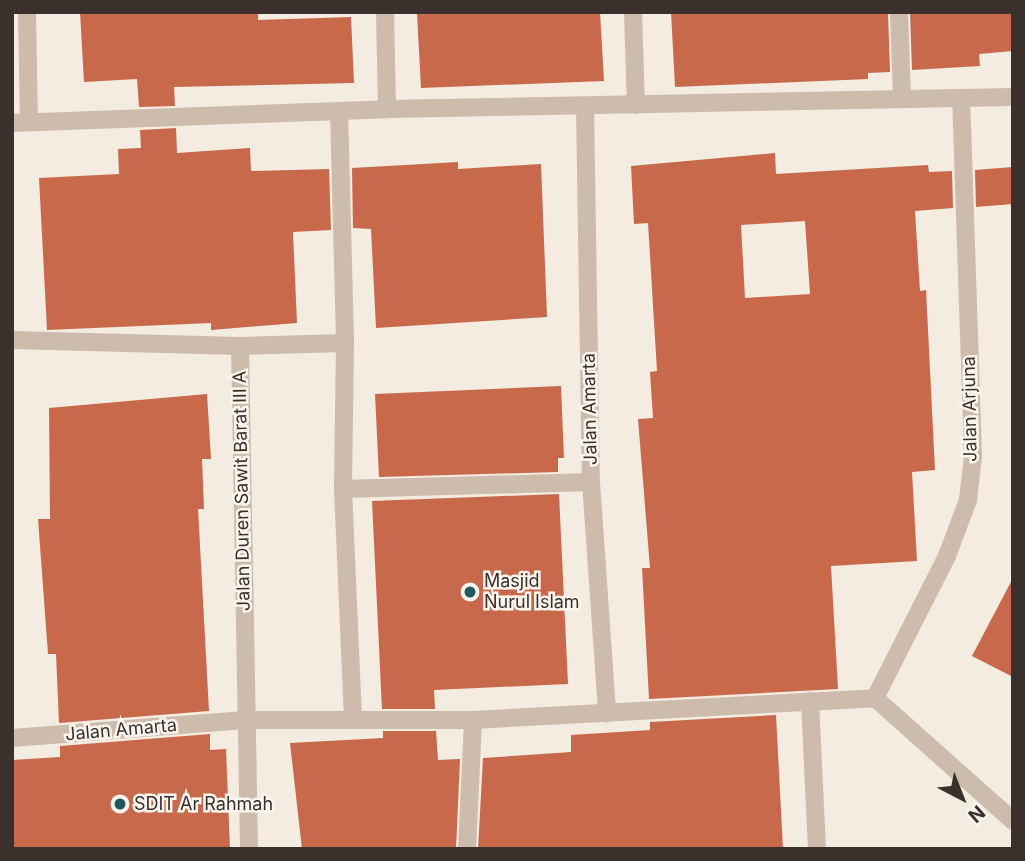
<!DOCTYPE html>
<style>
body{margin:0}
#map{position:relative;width:1025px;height:861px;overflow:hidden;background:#f4ebe1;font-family:Inter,sans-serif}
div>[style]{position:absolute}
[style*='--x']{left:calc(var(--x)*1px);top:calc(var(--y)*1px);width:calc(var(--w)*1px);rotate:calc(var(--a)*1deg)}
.building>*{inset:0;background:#c8694b}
.minor>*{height:18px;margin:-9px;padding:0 9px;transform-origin:9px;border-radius:9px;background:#cdbbac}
.dots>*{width:19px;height:19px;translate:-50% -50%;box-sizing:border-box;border:4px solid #fbf5ee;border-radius:50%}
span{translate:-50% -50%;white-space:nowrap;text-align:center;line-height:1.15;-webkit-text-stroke:5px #fbf5ee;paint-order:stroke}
.street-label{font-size:18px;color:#3b302b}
.poi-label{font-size:18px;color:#3b302b}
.left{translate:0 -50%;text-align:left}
.frame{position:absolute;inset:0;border:14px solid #3b302b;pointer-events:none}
.north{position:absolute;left:927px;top:763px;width:70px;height:70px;-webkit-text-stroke:5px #fbf5ee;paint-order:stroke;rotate:138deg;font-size:19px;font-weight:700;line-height:28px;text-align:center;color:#3b302b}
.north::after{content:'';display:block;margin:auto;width:24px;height:32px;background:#3b302b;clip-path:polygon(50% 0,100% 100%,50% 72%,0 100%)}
</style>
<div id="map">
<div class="building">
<div style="clip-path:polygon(80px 12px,258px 12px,258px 20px,351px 17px,354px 83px,174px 87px,175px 106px,139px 107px,137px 79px,84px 82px)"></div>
<div style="clip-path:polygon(506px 12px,600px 12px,604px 81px,421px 88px,417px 14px)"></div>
<div style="clip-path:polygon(671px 12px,888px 12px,890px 72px,868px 73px,868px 79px,675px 87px)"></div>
<div style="clip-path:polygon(910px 12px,1013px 12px,1013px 51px,979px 54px,980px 66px,912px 70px)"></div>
<div style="clip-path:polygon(176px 128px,177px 153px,250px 148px,251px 171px,329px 169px,331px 230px,293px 232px,297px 323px,211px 330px,211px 323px,47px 330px,39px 178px,119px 174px,118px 149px,141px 148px,140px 130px)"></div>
<div style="clip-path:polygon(evenodd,775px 153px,776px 174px,928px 165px,929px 172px,952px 171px,953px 208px,915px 211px,920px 291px,926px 290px,935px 470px,912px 472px,917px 561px,831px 566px,838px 689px,649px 699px,642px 568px,650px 568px,638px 419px,653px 418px,650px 372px,657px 371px,648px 223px,634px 224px,631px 166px,775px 153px,805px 221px,810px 294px,745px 298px,741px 225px,805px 221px)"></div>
<div style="clip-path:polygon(458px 162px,458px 169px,541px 164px,547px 317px,376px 328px,371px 229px,353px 228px,352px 168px)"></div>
<div style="clip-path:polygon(1013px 167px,1013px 204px,976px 207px,975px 170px)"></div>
<div style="clip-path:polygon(561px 386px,564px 458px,558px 458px,558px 472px,379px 477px,375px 394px)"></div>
<div style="clip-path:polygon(207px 394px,211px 459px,202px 459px,204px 509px,198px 509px,209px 711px,59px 723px,56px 654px,48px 654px,38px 519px,50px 519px,49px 408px)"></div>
<div style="clip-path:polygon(559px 494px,568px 684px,434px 690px,435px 709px,382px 709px,372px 501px)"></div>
<div style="clip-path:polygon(1013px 578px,1013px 677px,972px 656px)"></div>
<div style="clip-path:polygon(776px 715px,783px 849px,478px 849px,483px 758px,571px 752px,571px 735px,650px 730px,650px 722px)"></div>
<div style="clip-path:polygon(383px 731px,436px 731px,438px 760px,460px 759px,456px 849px,302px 849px,290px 743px,383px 738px)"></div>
<div style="clip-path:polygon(210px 734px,210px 750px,226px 749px,230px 849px,12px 849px,12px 760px,60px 757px,60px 746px)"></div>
</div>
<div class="minor">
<div style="--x:27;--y:12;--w:110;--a:89"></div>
<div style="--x:385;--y:12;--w:97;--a:88.8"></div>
<div style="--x:633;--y:12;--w:93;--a:88.2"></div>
<div style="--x:899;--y:12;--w:87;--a:88"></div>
<div style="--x:585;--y:106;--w:376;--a:89.1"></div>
<div style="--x:591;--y:482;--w:232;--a:86"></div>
<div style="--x:339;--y:111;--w:232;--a:88.5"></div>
<div style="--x:345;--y:343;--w:146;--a:90.8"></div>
<div style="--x:343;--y:489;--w:231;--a:87.5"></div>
<div style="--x:12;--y:123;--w:375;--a:-2.1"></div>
<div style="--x:387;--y:109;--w:626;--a:-1.1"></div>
<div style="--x:12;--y:340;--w:228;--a:1.5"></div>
<div style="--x:240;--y:346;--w:105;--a:-1.6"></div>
<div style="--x:240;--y:346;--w:503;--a:88.97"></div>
<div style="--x:343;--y:489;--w:248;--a:-1.6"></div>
<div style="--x:875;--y:698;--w:159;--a:-63.1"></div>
<div style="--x:947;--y:556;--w:60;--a:-69.4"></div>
<div style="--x:968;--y:500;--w:44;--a:-83.5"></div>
<div style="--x:973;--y:456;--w:358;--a:-91.9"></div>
<div style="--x:875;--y:698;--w:185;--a:41.7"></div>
<div style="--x:810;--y:701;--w:148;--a:87.3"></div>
<div style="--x:12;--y:738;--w:234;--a:-4.4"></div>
<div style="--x:245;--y:720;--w:228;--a:0"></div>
<div style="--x:473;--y:720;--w:403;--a:-3.1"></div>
<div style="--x:467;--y:849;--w:129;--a:-87.3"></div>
</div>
<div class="dots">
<div style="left:470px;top:592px;background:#1f5a5e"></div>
<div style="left:120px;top:804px;background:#1f5a5e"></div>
</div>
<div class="street-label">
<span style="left:590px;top:409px;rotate:-91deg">Jalan Amarta</span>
<span style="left:970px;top:409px;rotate:-91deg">Jalan Arjuna</span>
<span style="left:242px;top:491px;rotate:-91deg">Jalan Duren Sawit Barat III A</span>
<span style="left:121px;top:730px;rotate:-5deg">Jalan Amarta</span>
</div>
<div class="poi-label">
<span class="left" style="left:484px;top:592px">Masjid<br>Nurul Islam</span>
<span class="left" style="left:134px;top:804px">SDIT Ar Rahmah</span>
</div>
<div class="frame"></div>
<div class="north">N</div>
</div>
